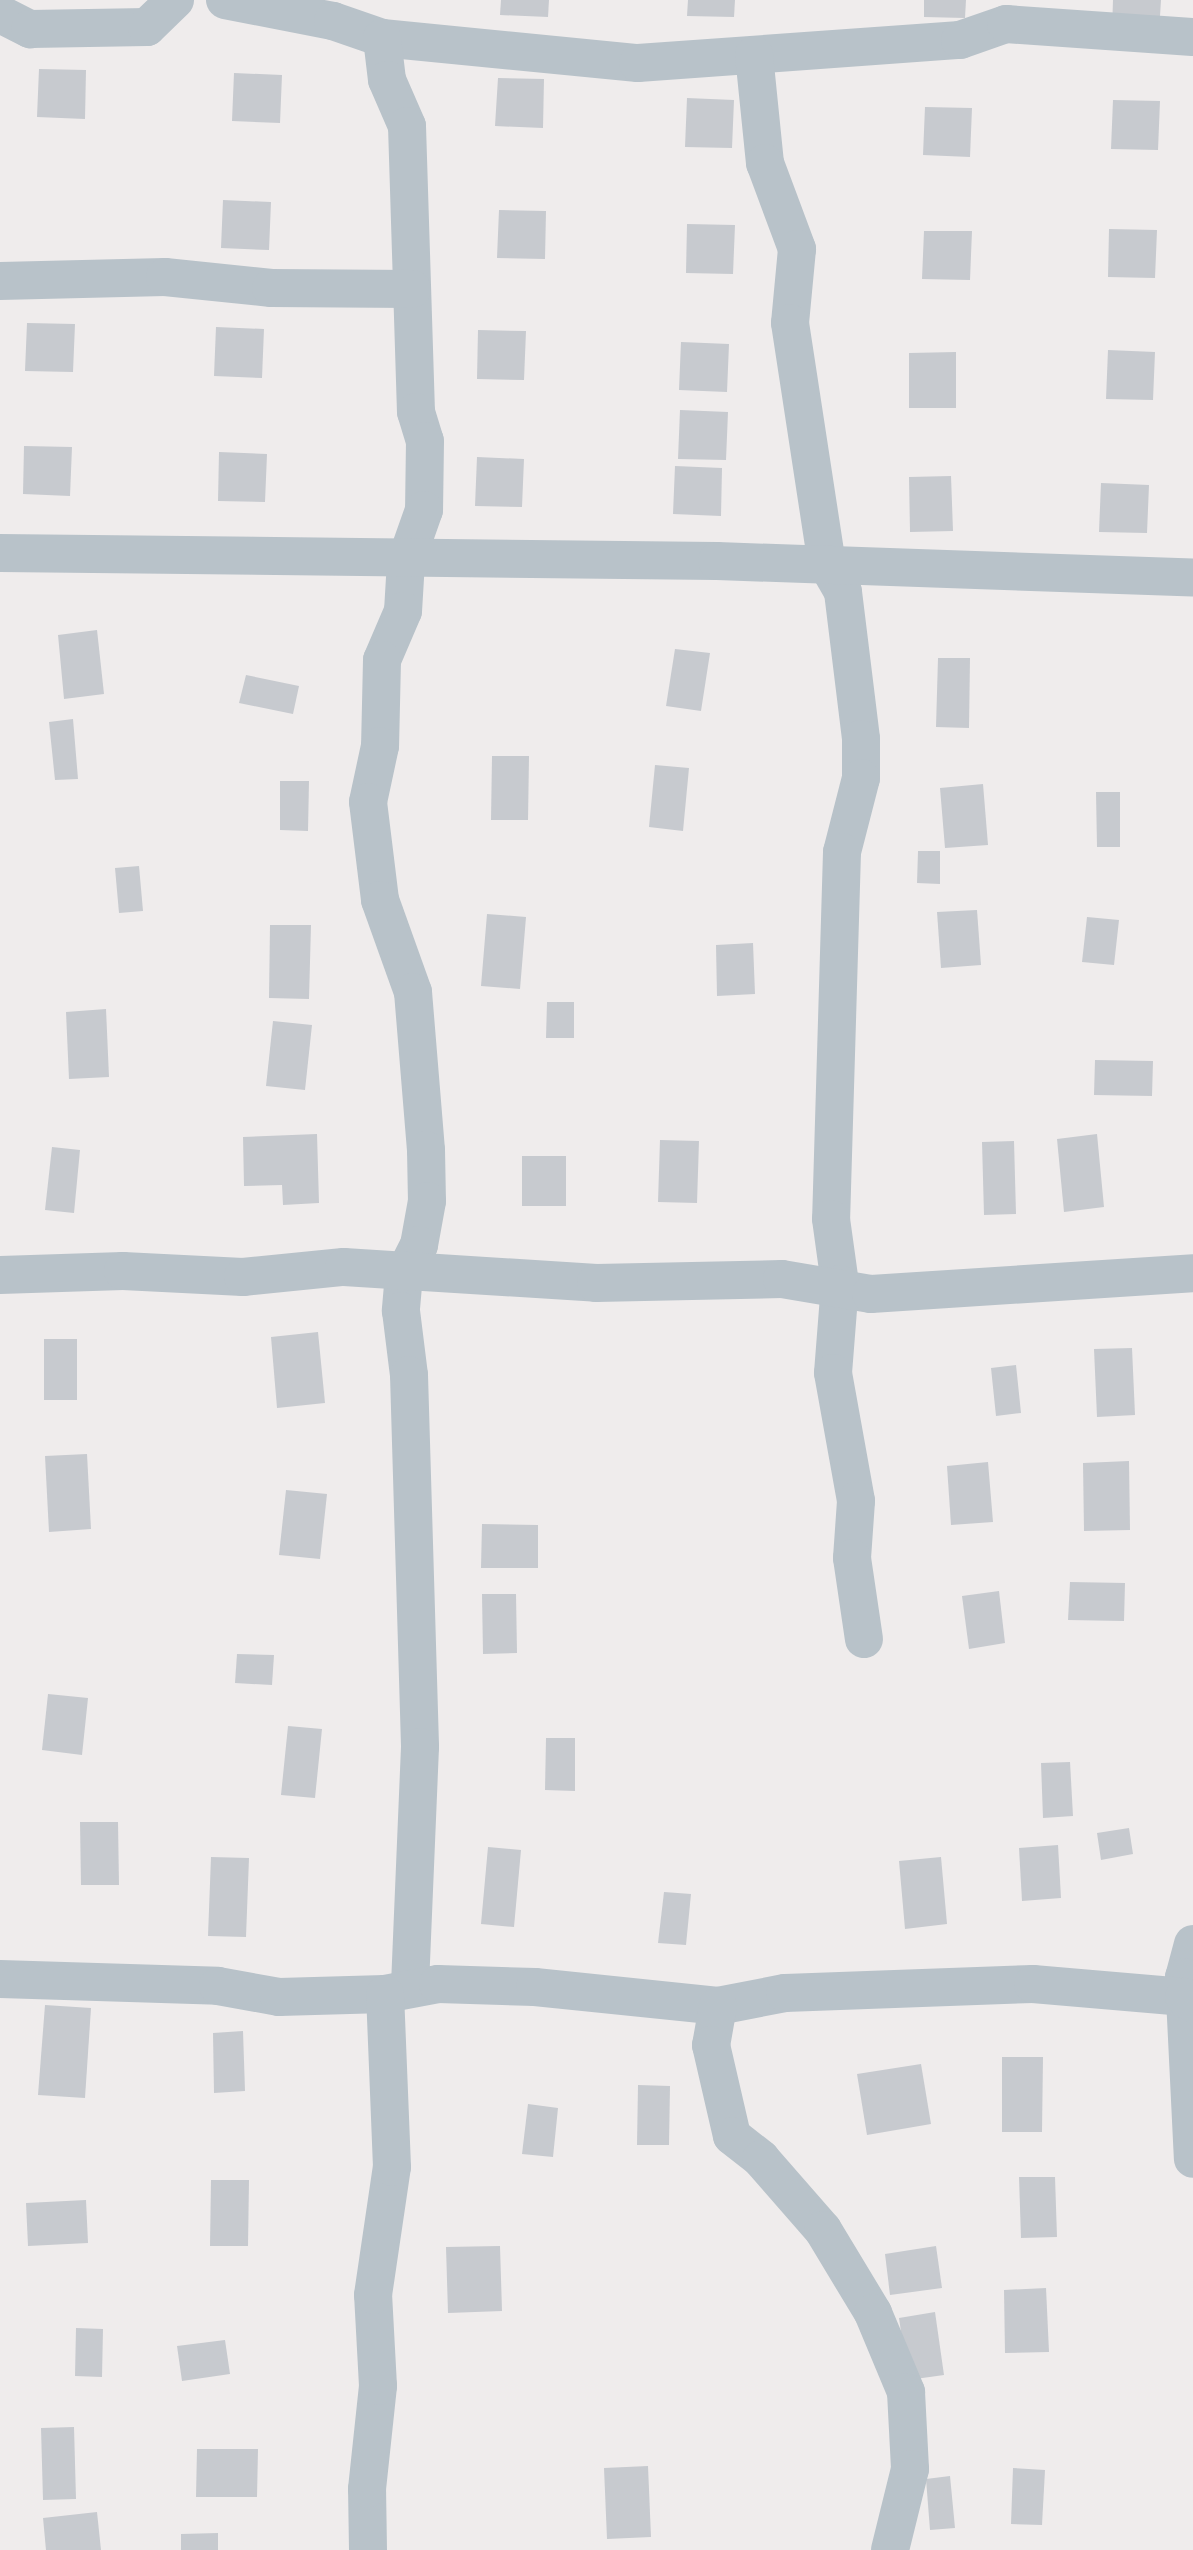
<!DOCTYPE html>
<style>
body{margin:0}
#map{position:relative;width:1193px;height:2550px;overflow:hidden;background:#efecec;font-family:Raleway,sans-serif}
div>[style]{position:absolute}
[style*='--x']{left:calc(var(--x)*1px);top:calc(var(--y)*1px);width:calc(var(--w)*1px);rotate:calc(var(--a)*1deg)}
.building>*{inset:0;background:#c7cacf}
.street>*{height:38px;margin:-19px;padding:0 19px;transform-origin:19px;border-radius:19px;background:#b8c2c9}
span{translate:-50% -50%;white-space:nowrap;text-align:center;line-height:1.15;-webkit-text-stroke:5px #fff;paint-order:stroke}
</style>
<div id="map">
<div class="building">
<div style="clip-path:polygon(501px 0,549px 0,548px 17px,500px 15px)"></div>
<div style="clip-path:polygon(688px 0,735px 0,734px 17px,687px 16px)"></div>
<div style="clip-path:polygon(924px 0,966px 0,965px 18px,924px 17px)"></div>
<div style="clip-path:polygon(1113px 0,1161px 0,1159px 32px,1112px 31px)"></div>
<div style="clip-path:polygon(39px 69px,86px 70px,85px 119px,37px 117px)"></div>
<div style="clip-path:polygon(234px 73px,282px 75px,280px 123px,232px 121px)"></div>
<div style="clip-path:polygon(498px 78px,544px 79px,543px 128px,495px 126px)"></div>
<div style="clip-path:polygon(687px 98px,734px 100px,732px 148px,685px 147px)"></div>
<div style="clip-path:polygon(1113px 100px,1160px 101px,1158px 150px,1111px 149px)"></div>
<div style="clip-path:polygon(925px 107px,972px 108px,970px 157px,923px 155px)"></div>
<div style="clip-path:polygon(223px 200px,271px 202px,269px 250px,221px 248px)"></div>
<div style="clip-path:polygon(499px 210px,546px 211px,545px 259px,497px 258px)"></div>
<div style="clip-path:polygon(687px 224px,735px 225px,733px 274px,686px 273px)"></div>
<div style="clip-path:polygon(1109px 229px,1157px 230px,1155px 278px,1108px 277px)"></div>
<div style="clip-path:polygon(924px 231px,972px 231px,970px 280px,922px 279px)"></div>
<div style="clip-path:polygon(27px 323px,75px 324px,73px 372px,25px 371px)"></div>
<div style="clip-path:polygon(216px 327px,264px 329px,262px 378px,214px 376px)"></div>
<div style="clip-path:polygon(478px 330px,526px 331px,524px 380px,477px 379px)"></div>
<div style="clip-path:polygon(681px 342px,729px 344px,727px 392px,679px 390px)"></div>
<div style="clip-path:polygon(1108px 350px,1155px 352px,1153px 400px,1106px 399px)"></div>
<div style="clip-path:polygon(956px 352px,956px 408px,909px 408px,909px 353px)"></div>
<div style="clip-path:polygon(680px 410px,728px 412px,726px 460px,678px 459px)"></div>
<div style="clip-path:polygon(24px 446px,72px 447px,70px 496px,23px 494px)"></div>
<div style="clip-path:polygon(219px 452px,267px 454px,265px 502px,218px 501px)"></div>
<div style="clip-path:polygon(477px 457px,524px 459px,522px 507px,475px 506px)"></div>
<div style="clip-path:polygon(675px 466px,722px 468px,721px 516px,673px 514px)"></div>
<div style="clip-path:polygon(951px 476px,953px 531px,910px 532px,909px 477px)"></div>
<div style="clip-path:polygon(1101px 483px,1149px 485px,1147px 533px,1099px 532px)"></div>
<div style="clip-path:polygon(97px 630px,104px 694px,64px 699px,58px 635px)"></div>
<div style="clip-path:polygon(675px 649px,710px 653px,701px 711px,666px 706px)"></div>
<div style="clip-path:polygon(938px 658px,970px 658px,969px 728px,936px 727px)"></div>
<div style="clip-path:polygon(246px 675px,299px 686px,293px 714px,239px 703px)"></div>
<div style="clip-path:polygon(73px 719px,78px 779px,55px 780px,49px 722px)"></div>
<div style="clip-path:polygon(492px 756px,529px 756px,528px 820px,491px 820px)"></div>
<div style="clip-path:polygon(655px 765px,689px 768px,683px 831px,649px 827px)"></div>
<div style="clip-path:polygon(280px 781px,309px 781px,308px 831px,280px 830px)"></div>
<div style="clip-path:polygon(983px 784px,988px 845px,945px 848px,940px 788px)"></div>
<div style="clip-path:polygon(1096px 792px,1120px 792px,1120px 847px,1097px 847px)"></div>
<div style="clip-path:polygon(918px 851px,940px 851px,940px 884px,917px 883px)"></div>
<div style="clip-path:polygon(139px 866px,143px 911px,119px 913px,115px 868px)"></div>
<div style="clip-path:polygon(977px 910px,981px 965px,941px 968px,937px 912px)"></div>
<div style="clip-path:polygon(487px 914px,526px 917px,520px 989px,481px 986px)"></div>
<div style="clip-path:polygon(1087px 917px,1119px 920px,1114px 965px,1082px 962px)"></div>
<div style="clip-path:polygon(270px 925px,311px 925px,309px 999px,269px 998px)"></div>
<div style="clip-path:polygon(753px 943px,755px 994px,717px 996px,716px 945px)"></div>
<div style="clip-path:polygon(547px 1002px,574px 1002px,574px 1038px,546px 1038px)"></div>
<div style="clip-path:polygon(106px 1009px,109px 1077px,69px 1079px,66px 1012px)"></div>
<div style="clip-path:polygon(273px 1021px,312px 1025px,305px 1090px,266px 1086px)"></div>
<div style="clip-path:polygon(1095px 1060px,1153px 1061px,1152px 1096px,1094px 1095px)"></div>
<div style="clip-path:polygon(317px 1134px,319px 1203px,283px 1205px,282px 1185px,244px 1186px,243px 1137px)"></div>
<div style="clip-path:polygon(1097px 1134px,1104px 1207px,1064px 1212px,1057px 1139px)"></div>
<div style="clip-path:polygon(660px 1140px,699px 1141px,697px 1203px,658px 1202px)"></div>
<div style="clip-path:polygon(1014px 1141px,1016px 1214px,984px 1215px,982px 1142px)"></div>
<div style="clip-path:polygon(52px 1147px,80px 1150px,74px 1213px,45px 1210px)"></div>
<div style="clip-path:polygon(522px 1156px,566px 1156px,566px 1206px,522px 1206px)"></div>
<div style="clip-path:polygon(318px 1332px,325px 1403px,277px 1408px,271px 1337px)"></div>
<div style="clip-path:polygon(44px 1339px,77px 1339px,77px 1400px,44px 1400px)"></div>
<div style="clip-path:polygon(1132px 1348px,1135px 1415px,1097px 1417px,1094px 1349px)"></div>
<div style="clip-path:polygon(1016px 1365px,1021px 1413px,996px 1416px,991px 1368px)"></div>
<div style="clip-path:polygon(87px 1454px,91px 1529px,49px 1532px,45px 1456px)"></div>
<div style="clip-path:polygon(1129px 1461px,1130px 1530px,1084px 1531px,1083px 1463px)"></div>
<div style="clip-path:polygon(988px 1462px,993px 1522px,951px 1525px,947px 1466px)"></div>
<div style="clip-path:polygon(286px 1490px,327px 1494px,320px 1559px,279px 1555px)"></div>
<div style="clip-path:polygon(482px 1524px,538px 1525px,538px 1568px,481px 1568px)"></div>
<div style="clip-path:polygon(1070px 1582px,1125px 1583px,1124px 1621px,1068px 1620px)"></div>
<div style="clip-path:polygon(999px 1591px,1005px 1643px,969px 1649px,962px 1596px)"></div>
<div style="clip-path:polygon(482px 1594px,516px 1594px,517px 1653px,483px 1654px)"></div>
<div style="clip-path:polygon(237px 1654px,274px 1655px,272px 1685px,235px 1683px)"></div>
<div style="clip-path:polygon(48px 1694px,88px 1698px,82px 1755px,42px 1750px)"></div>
<div style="clip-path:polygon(288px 1726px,322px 1729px,315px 1798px,281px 1795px)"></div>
<div style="clip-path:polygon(546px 1738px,575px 1738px,575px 1791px,545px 1790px)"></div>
<div style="clip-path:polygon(1070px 1762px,1073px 1816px,1043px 1818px,1041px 1763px)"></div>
<div style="clip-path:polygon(80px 1822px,118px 1822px,119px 1885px,81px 1885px)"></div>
<div style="clip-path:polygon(1129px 1828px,1133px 1854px,1101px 1860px,1097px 1833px)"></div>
<div style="clip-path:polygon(1058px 1845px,1061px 1898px,1022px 1901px,1019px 1848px)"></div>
<div style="clip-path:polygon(488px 1847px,521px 1850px,514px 1927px,481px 1924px)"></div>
<div style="clip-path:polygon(211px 1857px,249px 1858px,246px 1937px,208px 1936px)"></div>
<div style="clip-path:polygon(941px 1857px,947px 1924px,905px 1929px,899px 1861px)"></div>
<div style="clip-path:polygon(664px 1892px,691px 1894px,686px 1945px,658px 1943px)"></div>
<div style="clip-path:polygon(45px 2005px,91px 2008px,85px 2098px,38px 2095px)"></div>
<div style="clip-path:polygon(243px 2031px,245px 2091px,214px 2093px,213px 2033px)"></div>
<div style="clip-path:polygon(1002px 2057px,1043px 2057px,1042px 2132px,1002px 2132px)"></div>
<div style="clip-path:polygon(921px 2064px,931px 2124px,867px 2135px,857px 2074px)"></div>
<div style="clip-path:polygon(638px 2085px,670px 2086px,669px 2145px,637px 2145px)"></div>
<div style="clip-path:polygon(528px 2104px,558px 2108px,553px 2157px,522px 2154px)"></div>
<div style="clip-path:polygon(1019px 2177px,1055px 2177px,1057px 2237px,1021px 2238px)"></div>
<div style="clip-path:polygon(211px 2180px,249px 2180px,248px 2246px,210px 2246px)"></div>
<div style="clip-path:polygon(86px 2200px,88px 2243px,28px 2246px,26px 2203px)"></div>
<div style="clip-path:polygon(500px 2246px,502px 2311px,448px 2313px,446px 2247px)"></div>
<div style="clip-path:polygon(936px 2246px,942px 2288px,890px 2295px,885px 2254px)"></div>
<div style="clip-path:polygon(1046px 2288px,1049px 2352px,1005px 2353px,1004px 2290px)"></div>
<div style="clip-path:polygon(935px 2312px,944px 2375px,908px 2380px,899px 2318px)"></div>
<div style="clip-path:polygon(76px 2328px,103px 2329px,102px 2377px,75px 2376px)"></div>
<div style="clip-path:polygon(225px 2340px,230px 2374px,182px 2381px,177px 2346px)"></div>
<div style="clip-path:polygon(74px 2427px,76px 2499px,43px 2500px,41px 2428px)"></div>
<div style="clip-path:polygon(197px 2449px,258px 2449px,257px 2497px,196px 2497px)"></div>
<div style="clip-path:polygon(648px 2466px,651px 2537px,607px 2539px,604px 2468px)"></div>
<div style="clip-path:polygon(1013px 2468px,1045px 2470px,1042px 2525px,1011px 2524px)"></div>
<div style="clip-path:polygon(950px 2476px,955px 2528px,930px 2530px,926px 2479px)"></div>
<div style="clip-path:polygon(97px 2512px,101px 2550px,46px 2550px,43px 2518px)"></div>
<div style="clip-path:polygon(218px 2533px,218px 2550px,181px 2550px,181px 2534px)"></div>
</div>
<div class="street">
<div style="--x:225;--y:0;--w:110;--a:11"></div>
<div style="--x:333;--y:21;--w:52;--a:19.1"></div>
<div style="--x:382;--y:38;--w:257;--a:5.6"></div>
<div style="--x:638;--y:63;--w:323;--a:-4.1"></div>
<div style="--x:960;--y:40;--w:49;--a:-19.2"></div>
<div style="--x:1006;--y:24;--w:187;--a:4"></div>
<div style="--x:0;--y:14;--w:34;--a:27"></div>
<div style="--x:30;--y:29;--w:117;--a:-1"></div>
<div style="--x:147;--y:27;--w:39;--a:-44"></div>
<div style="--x:382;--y:38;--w:42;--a:83.2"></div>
<div style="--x:387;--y:80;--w:50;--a:66.5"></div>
<div style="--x:407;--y:126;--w:286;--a:88.2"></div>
<div style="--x:416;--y:412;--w:30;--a:73"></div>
<div style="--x:425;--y:441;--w:69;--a:90.8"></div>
<div style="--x:424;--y:510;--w:54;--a:109.4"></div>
<div style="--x:406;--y:561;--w:50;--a:93.4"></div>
<div style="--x:403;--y:611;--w:53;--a:113.2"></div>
<div style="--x:382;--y:660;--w:86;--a:91.3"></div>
<div style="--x:380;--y:746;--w:57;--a:102.1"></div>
<div style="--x:368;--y:802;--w:99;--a:83"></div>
<div style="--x:380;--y:900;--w:98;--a:70.3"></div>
<div style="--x:413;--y:992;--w:159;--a:85.3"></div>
<div style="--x:426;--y:1150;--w:51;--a:88.9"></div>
<div style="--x:427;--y:1201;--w:45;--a:100.3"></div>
<div style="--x:419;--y:1245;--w:33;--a:117"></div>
<div style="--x:404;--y:1274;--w:37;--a:95"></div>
<div style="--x:401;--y:1311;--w:64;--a:82.9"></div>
<div style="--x:409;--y:1375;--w:372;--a:88.3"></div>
<div style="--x:420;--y:1747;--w:239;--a:92.4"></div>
<div style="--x:754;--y:55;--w:109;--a:84.2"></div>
<div style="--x:765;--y:163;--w:92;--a:69.6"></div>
<div style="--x:797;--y:249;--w:74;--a:95.4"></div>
<div style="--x:790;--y:323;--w:244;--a:81.3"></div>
<div style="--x:827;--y:564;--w:32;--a:60"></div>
<div style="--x:843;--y:592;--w:148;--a:83"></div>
<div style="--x:861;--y:739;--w:39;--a:90"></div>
<div style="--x:861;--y:778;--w:76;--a:104.4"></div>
<div style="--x:842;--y:852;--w:367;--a:91.7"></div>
<div style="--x:831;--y:1219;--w:66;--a:82.1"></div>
<div style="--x:840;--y:1284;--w:89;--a:94.5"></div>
<div style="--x:833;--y:1373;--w:130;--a:79.8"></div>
<div style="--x:856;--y:1501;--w:57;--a:94"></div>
<div style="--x:852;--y:1558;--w:82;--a:81.6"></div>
<div style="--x:0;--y:281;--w:165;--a:-1.4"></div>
<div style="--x:165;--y:277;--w:107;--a:5.9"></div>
<div style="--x:271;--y:288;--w:141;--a:0.4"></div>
<div style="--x:0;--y:553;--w:717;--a:0.64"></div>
<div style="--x:717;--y:561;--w:476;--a:2"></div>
<div style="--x:0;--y:1275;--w:123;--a:-1.9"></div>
<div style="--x:123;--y:1271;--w:120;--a:2.9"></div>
<div style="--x:243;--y:1277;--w:101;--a:-5.7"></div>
<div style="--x:344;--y:1267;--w:253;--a:3.6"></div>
<div style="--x:596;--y:1283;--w:186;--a:-1.2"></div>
<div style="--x:782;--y:1279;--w:90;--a:9.6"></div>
<div style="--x:871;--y:1294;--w:323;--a:-3.7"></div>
<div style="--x:1193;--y:1944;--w:34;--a:105"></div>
<div style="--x:1184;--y:1977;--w:182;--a:87.2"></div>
<div style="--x:0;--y:1979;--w:218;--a:1.8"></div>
<div style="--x:218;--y:1986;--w:62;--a:10.2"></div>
<div style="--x:279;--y:1997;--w:106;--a:-1.6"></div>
<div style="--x:385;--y:1994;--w:54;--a:-10.7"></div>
<div style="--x:438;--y:1984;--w:97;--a:1.8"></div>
<div style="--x:535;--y:1987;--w:184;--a:5.9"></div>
<div style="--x:718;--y:2006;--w:68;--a:-11"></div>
<div style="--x:785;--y:1993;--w:248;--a:-2.1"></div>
<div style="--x:1033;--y:1984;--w:152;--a:4.9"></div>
<div style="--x:1184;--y:1997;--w:11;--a:38"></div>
<div style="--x:718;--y:2006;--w:40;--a:100"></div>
<div style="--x:711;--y:2045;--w:93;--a:77"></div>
<div style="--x:732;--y:2136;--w:37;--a:38"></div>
<div style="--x:761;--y:2159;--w:94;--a:48.9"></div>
<div style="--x:823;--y:2230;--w:97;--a:58.9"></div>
<div style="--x:873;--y:2313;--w:86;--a:67.3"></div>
<div style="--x:906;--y:2392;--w:77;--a:87"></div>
<div style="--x:910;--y:2469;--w:83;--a:103.9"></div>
<div style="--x:368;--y:2550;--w:61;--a:-90.9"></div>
<div style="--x:367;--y:2489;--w:104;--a:-83.9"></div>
<div style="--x:378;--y:2386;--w:91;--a:-93.1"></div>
<div style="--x:373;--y:2295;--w:129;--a:-81.6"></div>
<div style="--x:392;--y:2167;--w:173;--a:-92.3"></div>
</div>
</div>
